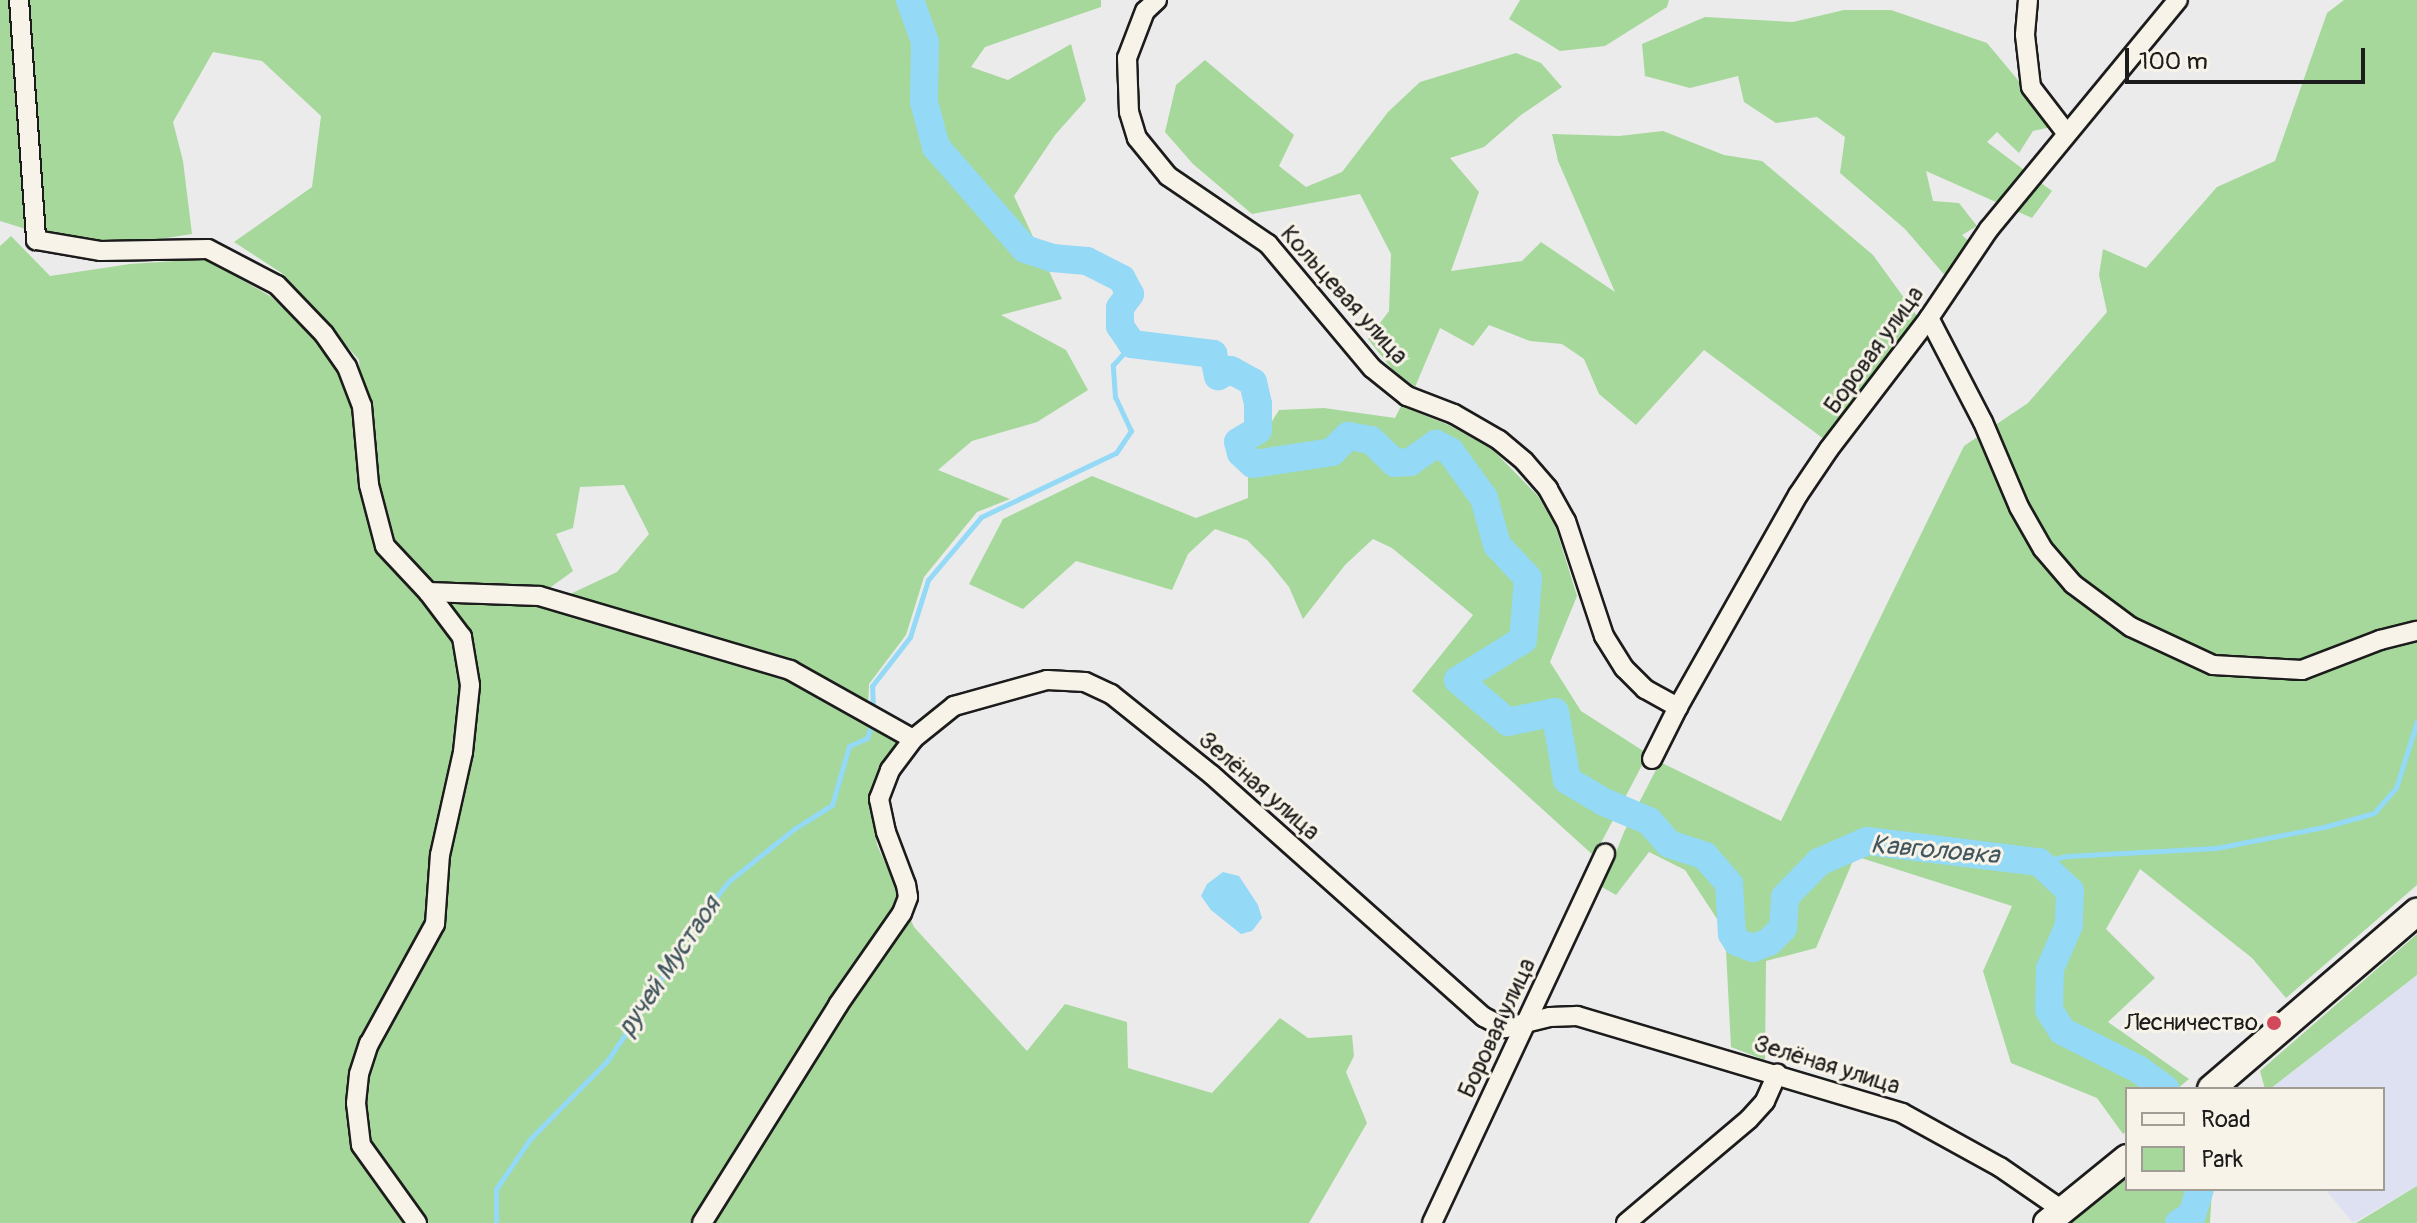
<!DOCTYPE html>
<meta charset="utf-8">
<style>
body{margin:0}
#map{position:relative;width:2417px;height:1223px;overflow:hidden;background:#ecebec;font-family:Pangolin,sans-serif}
div>[style]{position:absolute}
[style*='--x']{left:calc(var(--x)*1px);top:calc(var(--y)*1px);width:calc(var(--w)*1px);rotate:calc(var(--a)*1deg)}
.built>*{inset:0;background:#dee1f1}
.green>*{inset:0;background:#a5d89a}
.water>*{inset:0;background:#94d9f6}
.stream>*{height:5px;margin:-2.5px;padding:0 2.5px;transform-origin:2.5px;border-radius:2.5px;background:#94d9f6}
.river>*{height:28px;margin:-14px;padding:0 14px;transform-origin:14px;border-radius:14px;background:#94d9f6}
.roads{filter:drop-shadow(2px 0 #1c1c1c) drop-shadow(-2px 0 #1c1c1c) drop-shadow(0 2px #1c1c1c) drop-shadow(0 -2px #1c1c1c)}
.minor>*{height:18px;margin:-9px;padding:0 9px;transform-origin:9px;border-radius:9px;background:#f7f3e8}
.secondary>*{height:26px;margin:-13px;padding:0 13px;transform-origin:13px;border-radius:13px;background:#f7f3e8}
.dots>*{width:22px;height:22px;translate:-50% -50%;box-sizing:border-box;border:4px solid #f7f3e8;border-radius:50%}
span{translate:-50% -50%;white-space:nowrap;text-align:center;line-height:1.15;-webkit-text-stroke:6px #f7f3e8;paint-order:stroke}
.street-label{font-size:24px;color:#1c1c1c}
.poi-label{font-size:24px;color:#1c1c1c}
.right{translate:-100% -50%;text-align:right}
.water-label{font-size:26px;color:#40555d;font-style:italic}
.legend{position:absolute;left:2125px;top:1087px;width:260px;height:104px;box-sizing:border-box;background:#f7f3e8;border:2px solid #9f9d96;margin:0;padding:10px 14px;list-style:none;font-size:24px;color:#1c1c1c}
.legend li{display:flex;align-items:center;gap:16px;height:40px}
.legend b{width:40px;border:2px solid #9f9d96}
.scale{position:absolute;left:2125px;top:48px;width:240px;height:36px;box-sizing:border-box;border:4px solid #1c1c1c;border-top:0;padding-left:10px;font-size:24px;line-height:28px;white-space:nowrap;color:#1c1c1c;-webkit-text-stroke:6px #f7f3e8;paint-order:stroke}
</style>
<div id="map">
<div class="built">
<div style="clip-path:polygon(2417px 975px,2417px 1186px,2353px 1223px,2325px 1189px,2383px 1189px,2383px 1089px,2270px 1089px)"></div>
</div>
<div class="green">
<div style="clip-path:polygon(0 0,1101px 0,1101px 7px,985px 47px,971px 67px,1008px 80px,1071px 44px,1086px 100px,1055px 135px,1014px 196px,1062px 299px,1001px 315px,1066px 350px,1088px 390px,1037px 422px,972px 441px,938px 470px,1010px 499px,977px 512px,924px 577px,906px 635px,869px 684px,868px 707px,794px 663px,753px 648px,566px 596px,617px 572px,649px 534px,624px 485px,580px 487px,573px 528px,556px 534px,573px 571px,540px 595px,428px 593px,539px 598px,784px 679px,897px 741px,871px 796px,877px 845px,914px 927px,1027px 1051px,1065px 1004px,1127px 1022px,1128px 1068px,1212px 1093px,1280px 1018px,1308px 1038px,1352px 1035px,1354px 1056px,1346px 1072px,1367px 1123px,1309px 1223px,0 1223px,0 246px,11px 236px,50px 276px,130px 264px,206px 259px,270px 296px,322px 344px,362px 404px,359px 360px,283px 274px,234px 242px,312px 187px,321px 116px,262px 61px,213px 52px,173px 122px,183px 161px,192px 234px,121px 245px,38px 239px,26px 229px,0 221px)"></div>
<div style="clip-path:polygon(1520px 0,1669px 0,1667px 7px,1605px 46px,1560px 51px,1509px 19px)"></div>
<div style="clip-path:polygon(2344px 0,2417px 0,2417px 885px,2286px 998px,2252px 958px,2140px 869px,2106px 929px,2155px 978px,2108px 1022px,2189px 1079px,2177px 1089px,2127px 1089px,2127px 1131px,2123px 1134px,2097px 1098px,2011px 1063px,1983px 971px,2012px 906px,1855px 856px,1816px 948px,1766px 961px,1765px 1060px,1731px 1047px,1725px 931px,1685px 870px,1649px 852px,1616px 895px,1602px 887px,1624px 832px,1660px 762px,1781px 821px,1964px 446px,2028px 403px,2107px 312px,2099px 275px,2103px 249px,2146px 268px,2217px 187px,2275px 161px,2327px 13px)"></div>
<div style="clip-path:polygon(1844px 10px,1891px 10px,1987px 43px,2038px 104px,2051px 127px,2033px 131px,2019px 153px,1997px 132px,1987px 142px,2052px 191px,2032px 218px,1926px 171px,1933px 201px,1959px 203px,1977px 226px,1962px 235px,1978px 250px,1954px 286px,1905px 229px,1840px 173px,1845px 137px,1817px 117px,1776px 123px,1744px 102px,1738px 76px,1690px 88px,1645px 76px,1642px 44px,1705px 17px,1793px 22px)"></div>
<div style="clip-path:polygon(1516px 53px,1541px 63px,1562px 87px,1521px 115px,1484px 147px,1450px 158px,1479px 192px,1451px 271px,1522px 261px,1541px 242px,1615px 292px,1558px 161px,1552px 134px,1619px 136px,1663px 131px,1724px 155px,1762px 161px,1873px 255px,1920px 320px,1828px 442px,1704px 350px,1636px 425px,1599px 394px,1584px 359px,1562px 344px,1530px 341px,1489px 325px,1473px 346px,1440px 328px,1415px 387px,1392px 369px,1368px 339px,1389px 311px,1391px 254px,1360px 194px,1252px 214px,1193px 164px,1165px 132px,1176px 85px,1205px 60px,1294px 135px,1279px 166px,1306px 187px,1342px 172px,1388px 112px,1420px 82px)"></div>
<div style="clip-path:polygon(1401px 406px,1449px 425px,1492px 449px,1538px 496px,1555px 525px,1577px 596px,1550px 662px,1581px 711px,1648px 754px,1594px 856px,1412px 691px,1473px 615px,1392px 548px,1373px 539px,1345px 565px,1303px 619px,1289px 587px,1268px 561px,1247px 540px,1215px 529px,1188px 554px,1172px 590px,1076px 561px,1023px 609px,969px 584px,1003px 519px,1092px 476px,1196px 518px,1248px 498px,1248px 449px,1261px 439px,1279px 410px,1324px 408px,1395px 418px)"></div>
<div style="clip-path:polygon(2417px 934px,2417px 975px,2270px 1089px,2265px 1089px,2260px 1071px)"></div>
<div style="clip-path:polygon(2127px 1177px,2127px 1189px,2212px 1189px,2210px 1223px,2070px 1223px)"></div>
<div style="clip-path:polygon(2417px 1186px,2417px 1223px,2356px 1223px)"></div>
</div>
<div class="water">
<div style="clip-path:polygon(1223px 872px,1239px 876px,1258px 905px,1262px 918px,1252px 931px,1241px 934px,1211px 910px,1201px 896px,1207px 884px)"></div>
</div>
<div class="stream">
<div style="--x:873;--y:710;--w:24;--a:-92"></div>
<div style="--x:872;--y:686;--w:62;--a:-52.2"></div>
<div style="--x:910;--y:637;--w:60;--a:-72.5"></div>
<div style="--x:928;--y:580;--w:82;--a:-49.9"></div>
<div style="--x:981;--y:517;--w:149;--a:-25.4"></div>
<div style="--x:1116;--y:453;--w:27;--a:-56"></div>
<div style="--x:1131;--y:431;--w:38;--a:-115"></div>
<div style="--x:1115;--y:397;--w:32;--a:-94"></div>
<div style="--x:1113;--y:365;--w:28;--a:-48"></div>
<div style="--x:2039;--y:862;--w:30;--a:-12"></div>
<div style="--x:2068;--y:856;--w:148;--a:-3.1"></div>
<div style="--x:2216;--y:848;--w:110;--a:-11"></div>
<div style="--x:2324;--y:827;--w:52;--a:-15.6"></div>
<div style="--x:2374;--y:813;--w:33;--a:-49"></div>
<div style="--x:2396;--y:788;--w:70;--a:-72.6"></div>
<div style="--x:496;--y:1223;--w:34;--a:-90"></div>
<div style="--x:496;--y:1189;--w:60;--a:-55.8"></div>
<div style="--x:530;--y:1139;--w:110;--a:-45.4"></div>
<div style="--x:607;--y:1061;--w:82;--a:-55.9"></div>
<div style="--x:653;--y:993;--w:60;--a:-61.3"></div>
<div style="--x:682;--y:940;--w:75;--a:-51.5"></div>
<div style="--x:729;--y:881;--w:83;--a:-38.7"></div>
<div style="--x:794;--y:829;--w:45;--a:-32.3"></div>
<div style="--x:832;--y:805;--w:61;--a:-73.9"></div>
<div style="--x:849;--y:746;--w:20;--a:-24"></div>
<div style="--x:867;--y:738;--w:19;--a:-72"></div>
</div>
<div class="river">
<div style="--x:910;--y:0;--w:45;--a:70.3"></div>
<div style="--x:925;--y:42;--w:60;--a:91"></div>
<div style="--x:924;--y:102;--w:47;--a:75.1"></div>
<div style="--x:936;--y:147;--w:135;--a:48.9"></div>
<div style="--x:1025;--y:249;--w:28;--a:18"></div>
<div style="--x:1052;--y:258;--w:35;--a:5"></div>
<div style="--x:1087;--y:261;--w:39;--a:27"></div>
<div style="--x:1122;--y:279;--w:17;--a:62"></div>
<div style="--x:1130;--y:294;--w:17;--a:126"></div>
<div style="--x:1120;--y:308;--w:18;--a:90"></div>
<div style="--x:1120;--y:326;--w:22;--a:56"></div>
<div style="--x:1132;--y:344;--w:82;--a:7"></div>
<div style="--x:1213;--y:354;--w:23;--a:77"></div>
<div style="--x:1218;--y:376;--w:14;--a:-25"></div>
<div style="--x:1231;--y:370;--w:25;--a:29"></div>
<div style="--x:1253;--y:382;--w:23;--a:77"></div>
<div style="--x:1258;--y:404;--w:26;--a:90"></div>
<div style="--x:1258;--y:430;--w:23;--a:149"></div>
<div style="--x:1238;--y:442;--w:11;--a:75"></div>
<div style="--x:1241;--y:453;--w:16;--a:43"></div>
<div style="--x:1253;--y:464;--w:80;--a:-8.6"></div>
<div style="--x:1332;--y:452;--w:23;--a:-45"></div>
<div style="--x:1348;--y:436;--w:23;--a:10"></div>
<div style="--x:1371;--y:440;--w:33;--a:44"></div>
<div style="--x:1395;--y:463;--w:15;--a:-4"></div>
<div style="--x:1410;--y:462;--w:32;--a:-35"></div>
<div style="--x:1436;--y:444;--w:16;--a:27"></div>
<div style="--x:1450;--y:451;--w:58;--a:54.1"></div>
<div style="--x:1484;--y:498;--w:49;--a:74.5"></div>
<div style="--x:1497;--y:545;--w:45;--a:46.8"></div>
<div style="--x:1528;--y:578;--w:62;--a:94.6"></div>
<div style="--x:1523;--y:640;--w:76;--a:148.4"></div>
<div style="--x:1458;--y:680;--w:65;--a:40"></div>
<div style="--x:1508;--y:722;--w:48;--a:-12"></div>
<div style="--x:1555;--y:712;--w:69;--a:80"></div>
<div style="--x:1567;--y:780;--w:43;--a:30.7"></div>
<div style="--x:1604;--y:802;--w:49;--a:22.9"></div>
<div style="--x:1649;--y:821;--w:30;--a:49"></div>
<div style="--x:1669;--y:844;--w:38;--a:18"></div>
<div style="--x:1705;--y:856;--w:37;--a:49"></div>
<div style="--x:1729;--y:884;--w:50;--a:86.6"></div>
<div style="--x:1732;--y:934;--w:9;--a:58"></div>
<div style="--x:1737;--y:942;--w:17;--a:21"></div>
<div style="--x:1753;--y:948;--w:17;--a:-21"></div>
<div style="--x:1769;--y:942;--w:20;--a:-45"></div>
<div style="--x:1783;--y:928;--w:31;--a:-86"></div>
<div style="--x:1785;--y:897;--w:49;--a:-45.8"></div>
<div style="--x:1819;--y:862;--w:52;--a:-23.6"></div>
<div style="--x:1867;--y:841;--w:173;--a:7"></div>
<div style="--x:2039;--y:862;--w:42;--a:43.1"></div>
<div style="--x:2070;--y:891;--w:34;--a:92"></div>
<div style="--x:2069;--y:925;--w:48;--a:113.4"></div>
<div style="--x:2050;--y:969;--w:41;--a:91.4"></div>
<div style="--x:2049;--y:1010;--w:25;--a:58"></div>
<div style="--x:2062;--y:1031;--w:85;--a:26.6"></div>
<div style="--x:2138;--y:1069;--w:34;--a:36"></div>
<div style="--x:2179;--y:1223;--w:15;--a:-32"></div>
<div style="--x:2192;--y:1215;--w:27;--a:-73"></div>
</div>
<div class="roads">
<div class="minor">
<div style="--x:19;--y:0;--w:241;--a:85.9"></div>
<div style="--x:36;--y:240;--w:66;--a:9.6"></div>
<div style="--x:101;--y:251;--w:107;--a:-1.1"></div>
<div style="--x:208;--y:249;--w:78;--a:27.6"></div>
<div style="--x:277;--y:285;--w:68;--a:46.2"></div>
<div style="--x:324;--y:334;--w:40;--a:55.1"></div>
<div style="--x:347;--y:367;--w:42;--a:69"></div>
<div style="--x:362;--y:406;--w:79;--a:84.9"></div>
<div style="--x:369;--y:485;--w:63;--a:75.3"></div>
<div style="--x:385;--y:546;--w:63;--a:46.9"></div>
<div style="--x:428;--y:592;--w:111;--a:2.1"></div>
<div style="--x:539;--y:596;--w:262;--a:16.4"></div>
<div style="--x:790;--y:670;--w:141;--a:29.3"></div>
<div style="--x:1157;--y:0;--w:16;--a:137"></div>
<div style="--x:1145;--y:11;--w:50;--a:111"></div>
<div style="--x:1127;--y:58;--w:54;--a:87.9"></div>
<div style="--x:1129;--y:112;--w:27;--a:73"></div>
<div style="--x:1137;--y:138;--w:49;--a:50.8"></div>
<div style="--x:1168;--y:176;--w:121;--a:34.2"></div>
<div style="--x:1268;--y:244;--w:162;--a:50"></div>
<div style="--x:1372;--y:368;--w:45;--a:38.7"></div>
<div style="--x:1407;--y:396;--w:50;--a:21"></div>
<div style="--x:1454;--y:414;--w:52;--a:30"></div>
<div style="--x:1499;--y:440;--w:33;--a:40"></div>
<div style="--x:1524;--y:461;--w:37;--a:49"></div>
<div style="--x:1548;--y:489;--w:37;--a:61"></div>
<div style="--x:1566;--y:521;--w:121;--a:71.7"></div>
<div style="--x:1604;--y:636;--w:38;--a:58"></div>
<div style="--x:1624;--y:668;--w:30;--a:45"></div>
<div style="--x:1645;--y:689;--w:38;--a:29"></div>
<div style="--x:2028;--y:0;--w:35;--a:95"></div>
<div style="--x:2025;--y:35;--w:52;--a:83.4"></div>
<div style="--x:2031;--y:87;--w:59;--a:52.5"></div>
<div style="--x:1929;--y:318;--w:117;--a:62.6"></div>
<div style="--x:1983;--y:422;--w:92;--a:67"></div>
<div style="--x:2019;--y:507;--w:48;--a:60.3"></div>
<div style="--x:2043;--y:549;--w:46;--a:49.4"></div>
<div style="--x:2073;--y:584;--w:72;--a:36.6"></div>
<div style="--x:2131;--y:627;--w:90;--a:24.9"></div>
<div style="--x:2213;--y:665;--w:89;--a:3.2"></div>
<div style="--x:2302;--y:670;--w:84;--a:-21"></div>
<div style="--x:2380;--y:640;--w:38;--a:-14"></div>
<div style="--x:1652;--y:759;--w:58;--a:-63.4"></div>
<div style="--x:1678;--y:707;--w:244;--a:-60.5"></div>
<div style="--x:1798;--y:495;--w:55;--a:-56"></div>
<div style="--x:1829;--y:449;--w:165;--a:-52.6"></div>
<div style="--x:1929;--y:318;--w:107;--a:-56"></div>
<div style="--x:1989;--y:229;--w:297;--a:-50.5"></div>
<div style="--x:417;--y:1223;--w:96;--a:-125.7"></div>
<div style="--x:361;--y:1145;--w:42;--a:-96.8"></div>
<div style="--x:356;--y:1103;--w:29;--a:-84"></div>
<div style="--x:359;--y:1074;--w:32;--a:-72"></div>
<div style="--x:369;--y:1044;--w:137;--a:-61.2"></div>
<div style="--x:435;--y:924;--w:69;--a:-85.9"></div>
<div style="--x:440;--y:855;--w:106;--a:-77.4"></div>
<div style="--x:463;--y:752;--w:67;--a:-84"></div>
<div style="--x:470;--y:685;--w:49;--a:-99.5"></div>
<div style="--x:462;--y:637;--w:56;--a:-127.1"></div>
<div style="--x:702;--y:1223;--w:257;--a:-58"></div>
<div style="--x:838;--y:1005;--w:112;--a:-55.2"></div>
<div style="--x:902;--y:913;--w:17;--a:-69"></div>
<div style="--x:908;--y:897;--w:12;--a:-99"></div>
<div style="--x:906;--y:885;--w:57;--a:-110.7"></div>
<div style="--x:886;--y:832;--w:34;--a:-102"></div>
<div style="--x:879;--y:799;--w:31;--a:-69"></div>
<div style="--x:890;--y:770;--w:39;--a:-53"></div>
<div style="--x:913;--y:739;--w:53;--a:-38.8"></div>
<div style="--x:954;--y:706;--w:97;--a:-15.6"></div>
<div style="--x:1047;--y:680;--w:38;--a:3"></div>
<div style="--x:1085;--y:682;--w:29;--a:25"></div>
<div style="--x:1111;--y:694;--w:129;--a:38.7"></div>
<div style="--x:1212;--y:775;--w:364;--a:41.7"></div>
<div style="--x:1484;--y:1017;--w:24;--a:28"></div>
<div style="--x:1505;--y:1028;--w:46;--a:-13.7"></div>
<div style="--x:1550;--y:1017;--w:27;--a:-2"></div>
<div style="--x:1577;--y:1016;--w:339;--a:16.6"></div>
<div style="--x:1902;--y:1113;--w:112;--a:28.9"></div>
<div style="--x:2000;--y:1167;--w:75;--a:34.7"></div>
<div style="--x:1432;--y:1223;--w:408;--a:-64.9"></div>
<div style="--x:1626;--y:1223;--w:161;--a:-40.2"></div>
<div style="--x:1749;--y:1119;--w:24;--a:-48"></div>
<div style="--x:1765;--y:1101;--w:30;--a:-66"></div>
</div>
<div class="secondary">
<div style="--x:2211;--y:1089;--w:272;--a:-40.7"></div>
<div style="--x:2047;--y:1223;--w:103;--a:-39.1"></div>
</div>
</div>
<div class="dots">
<div style="left:2274px;top:1023px;background:#d1495b"></div>
</div>
<div class="street-label">
<span style="left:1344px;top:295px;rotate:48deg">Кольцевая улица</span>
<span style="left:1874px;top:350px;rotate:-54deg">Боровая улица</span>
<span style="left:1259px;top:786px;rotate:41deg">Зелёная улица</span>
<span style="left:1497px;top:1028px;rotate:-65deg">Боровая улица</span>
<span style="left:1827px;top:1065px;rotate:17deg">Зелёная улица</span>
</div>
<div class="poi-label">
<span class="right" style="left:2258px;top:1023px">Лесничество</span>
</div>
<div class="water-label">
<span style="left:1935px;top:851px;rotate:5deg">Кавголовка</span>
<span style="left:670px;top:967px;rotate:-56deg">ручей Мустаоя</span>
</div>
<ul class="legend">
<li><b style="height:10px;background:#f7f3e8"></b>Road</li>
<li><b style="height:22px;background:#a5d89a"></b>Park</li>
</ul>
<div class="scale">100 m</div>
</div>
